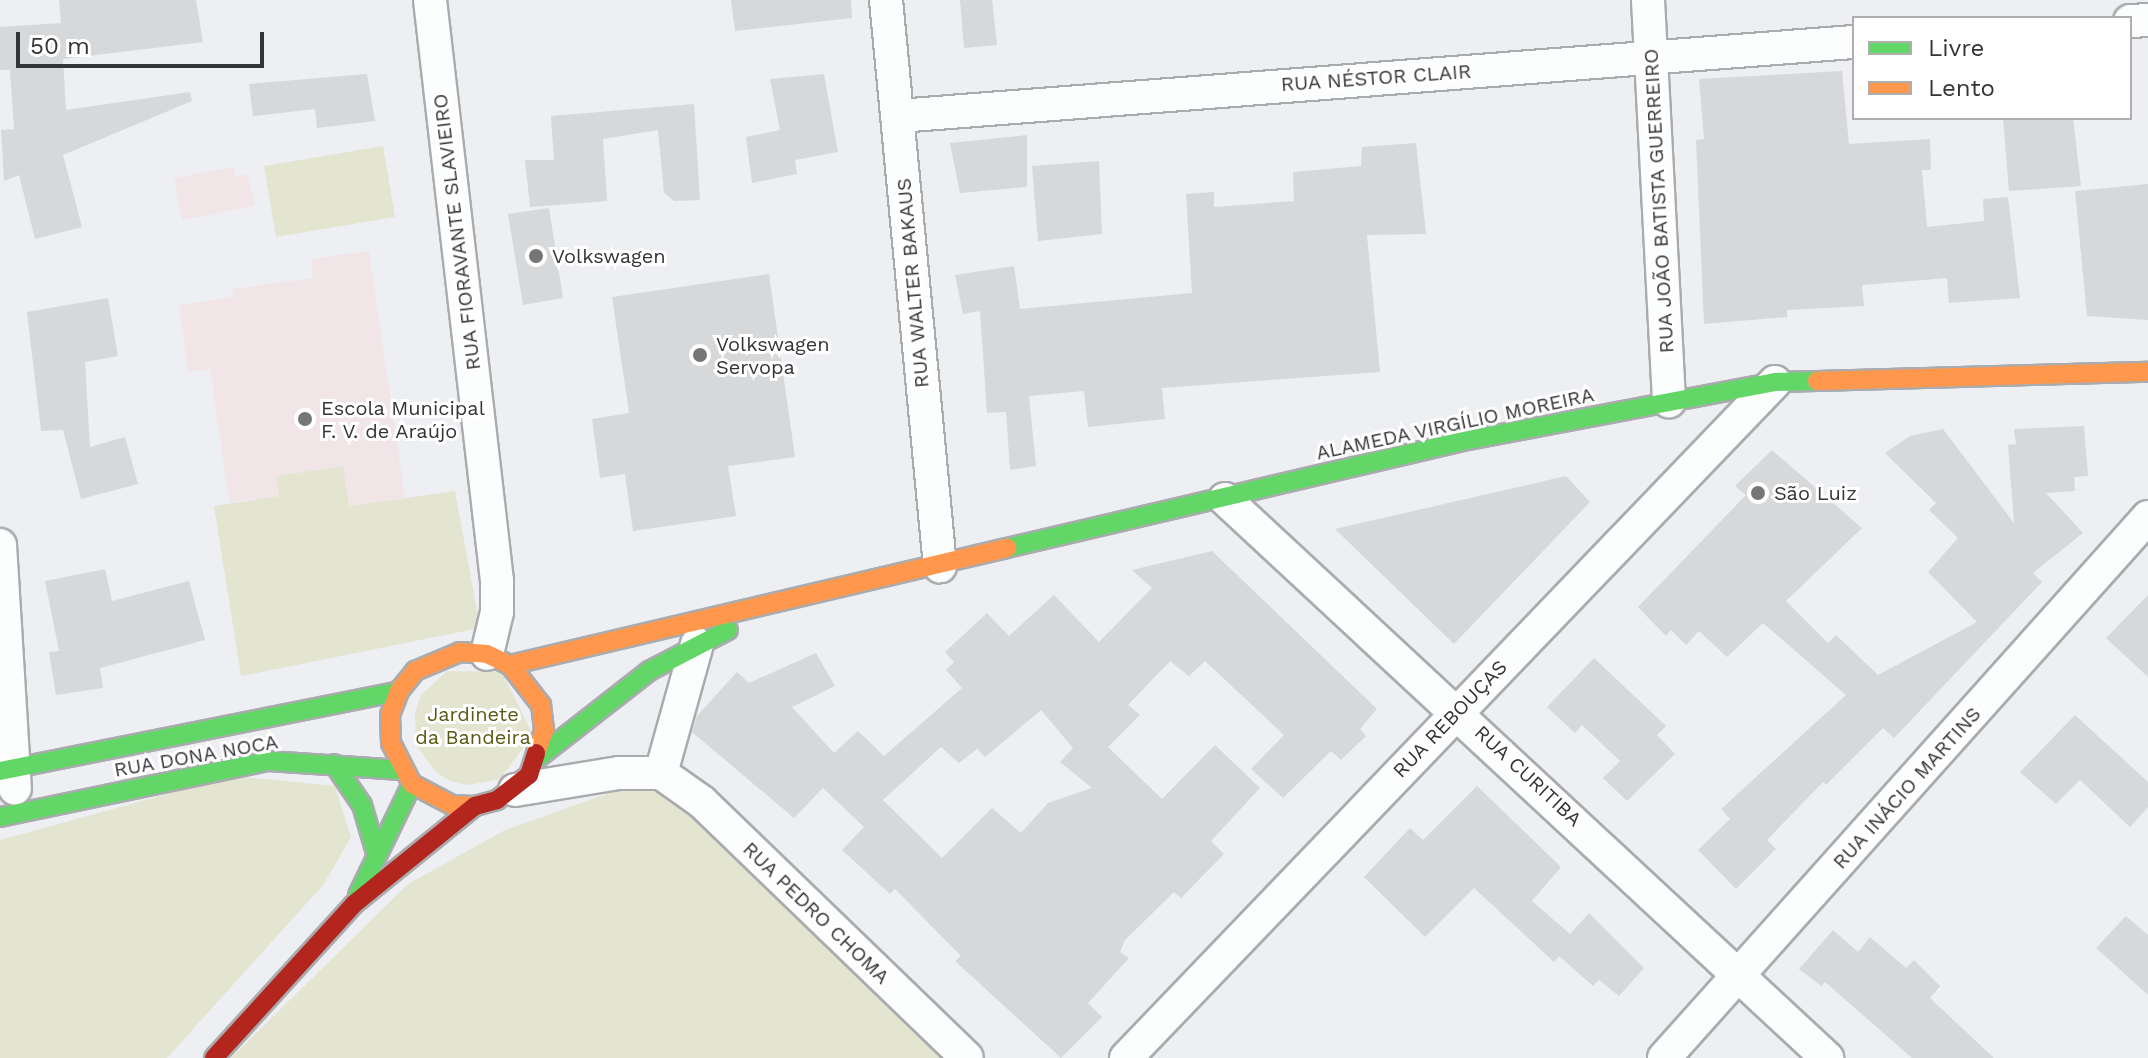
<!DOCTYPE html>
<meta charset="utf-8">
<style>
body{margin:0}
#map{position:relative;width:2148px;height:1058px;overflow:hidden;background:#edeff2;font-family:"Work Sans",sans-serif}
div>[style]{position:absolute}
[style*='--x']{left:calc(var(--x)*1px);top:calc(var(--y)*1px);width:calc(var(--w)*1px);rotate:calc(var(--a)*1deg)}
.education>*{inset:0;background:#f2e5e8}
.green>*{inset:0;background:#e3e5d0}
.building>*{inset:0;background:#d6d8da}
.roads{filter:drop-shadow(2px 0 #aaabae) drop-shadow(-2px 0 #aaabae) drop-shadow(0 2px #aaabae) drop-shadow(0 -2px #aaabae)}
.street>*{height:32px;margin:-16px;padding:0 16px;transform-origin:16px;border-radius:16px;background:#fcfdfd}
.fast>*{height:18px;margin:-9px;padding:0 9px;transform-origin:9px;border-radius:9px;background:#63d668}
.slow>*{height:18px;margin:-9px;padding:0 9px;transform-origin:9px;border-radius:9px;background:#ff974d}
.jam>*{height:18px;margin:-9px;padding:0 9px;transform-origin:9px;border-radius:9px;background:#b3261e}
.dots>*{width:22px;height:22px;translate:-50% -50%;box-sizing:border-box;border:4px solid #fff;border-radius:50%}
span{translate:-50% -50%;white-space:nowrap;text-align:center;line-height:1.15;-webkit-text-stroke:6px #fff;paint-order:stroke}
.street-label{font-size:20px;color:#343537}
.poi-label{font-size:20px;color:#343537}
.left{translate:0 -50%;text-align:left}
.park-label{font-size:20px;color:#585a16}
.legend{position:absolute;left:1852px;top:16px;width:280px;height:104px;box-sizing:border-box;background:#fff;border:2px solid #aeaeaf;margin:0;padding:10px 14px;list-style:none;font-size:24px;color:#343537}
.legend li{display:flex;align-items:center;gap:16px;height:40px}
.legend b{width:40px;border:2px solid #aeaeaf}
.scale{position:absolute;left:16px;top:32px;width:248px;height:36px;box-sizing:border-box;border:4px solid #343537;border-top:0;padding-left:10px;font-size:24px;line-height:28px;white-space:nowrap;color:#343537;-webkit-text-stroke:6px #fff;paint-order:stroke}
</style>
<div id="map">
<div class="education">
<div style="clip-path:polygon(234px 167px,236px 177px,248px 174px,255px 206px,182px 220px,174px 178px)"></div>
<div style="clip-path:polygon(369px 251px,405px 498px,348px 506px,342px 466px,277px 476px,279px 496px,229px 502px,210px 369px,188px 372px,179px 305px,234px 297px,233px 289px,313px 278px,311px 259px)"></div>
</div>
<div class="green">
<div style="clip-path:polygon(383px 146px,395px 217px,276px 237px,264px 166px)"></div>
<div style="clip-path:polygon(343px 466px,349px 506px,455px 491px,480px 628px,241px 676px,214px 506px,279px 496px,276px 476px)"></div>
<div style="clip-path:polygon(447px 671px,502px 672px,533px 735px,500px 779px,467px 785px,450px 781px,436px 772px,416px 745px,415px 712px,421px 695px)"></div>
<div style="clip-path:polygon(233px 776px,335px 786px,351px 837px,324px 884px,167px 1058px,0 1058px,0 840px)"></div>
<div style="clip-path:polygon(637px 783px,667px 790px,951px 1058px,231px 1058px,408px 884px,505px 830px)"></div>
</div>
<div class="building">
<div style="clip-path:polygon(59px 0,196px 0,203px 42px,63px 59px,66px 110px,190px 92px,192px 101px,63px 155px,82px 227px,35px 239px,19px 175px,4px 181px,1px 130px,14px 129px,10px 70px,0 70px,0 27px,61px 23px)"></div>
<div style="clip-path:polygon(731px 0,851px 0,852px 18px,735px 31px)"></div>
<div style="clip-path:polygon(960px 0,992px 0,997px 45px,964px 48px)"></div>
<div style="clip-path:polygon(1842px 71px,1849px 144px,1930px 139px,1931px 170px,1922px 170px,1927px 227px,1984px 221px,1983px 199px,2008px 197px,2020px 298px,1949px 303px,1947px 278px,1862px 285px,1864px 306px,1787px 310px,1787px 317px,1704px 324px,1696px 140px,1704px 139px,1699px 79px)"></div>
<div style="clip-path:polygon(367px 74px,375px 121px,317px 128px,315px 109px,253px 116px,249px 84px)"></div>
<div style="clip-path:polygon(824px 74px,838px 152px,795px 160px,797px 174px,752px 183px,746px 137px,780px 130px,770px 79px)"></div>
<div style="clip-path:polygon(694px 104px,700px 200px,674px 201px,664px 193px,658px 130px,603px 139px,607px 201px,530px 207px,525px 160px,554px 160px,551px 116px)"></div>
<div style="clip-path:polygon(2003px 118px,2073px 118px,2081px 186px,2009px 191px)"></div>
<div style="clip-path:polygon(1027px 135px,1027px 187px,960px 193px,950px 143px)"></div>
<div style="clip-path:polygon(1416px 143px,1426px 234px,1367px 235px,1380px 372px,1162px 388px,1165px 419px,1088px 427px,1084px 391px,1029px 396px,1036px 466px,1010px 470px,1006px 412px,987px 413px,980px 311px,963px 314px,955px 275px,1014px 266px,1020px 309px,1192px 293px,1186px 194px,1214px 192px,1214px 207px,1294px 201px,1293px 172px,1361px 166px,1362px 147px)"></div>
<div style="clip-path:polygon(1099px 161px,1102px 234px,1038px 241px,1032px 166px)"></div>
<div style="clip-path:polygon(2148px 184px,2148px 320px,2087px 316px,2075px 191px)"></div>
<div style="clip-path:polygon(549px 208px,563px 298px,523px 305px,508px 214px)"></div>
<div style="clip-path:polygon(769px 274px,795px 457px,728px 466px,736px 516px,633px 531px,625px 474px,600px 478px,592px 419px,629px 413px,612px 297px)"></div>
<div style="clip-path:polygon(108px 298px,118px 356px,85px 362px,90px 447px,125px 437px,138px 484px,81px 499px,63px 430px,41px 431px,27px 312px)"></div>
<div style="clip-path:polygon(2084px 426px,2088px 476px,2074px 477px,2075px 491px,2046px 493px,2083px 533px,2033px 573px,2042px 582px,1894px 738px,1883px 728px,1826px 785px,1823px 782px,1767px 840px,1776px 849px,1736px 889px,1698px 850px,1730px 819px,1721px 809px,1846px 695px,1763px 623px,1727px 657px,1699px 631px,1686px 645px,1671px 630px,1666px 636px,1638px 607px,1746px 495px,1735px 486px,1772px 450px,1862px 528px,1786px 601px,1828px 643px,1836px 635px,1878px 675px,1977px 622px,1928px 572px,1958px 538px,1929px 510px,1936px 503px,1885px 453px,1910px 436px,1943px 429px,2014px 523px,2008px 445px,2016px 444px,2014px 429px)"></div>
<div style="clip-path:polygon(1566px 476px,1590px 502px,1454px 644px,1335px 529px)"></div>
<div style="clip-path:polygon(evenodd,1212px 551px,1377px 709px,1360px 729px,1366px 736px,1341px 760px,1331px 751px,1283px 798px,1251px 769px,1284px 735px,1205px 661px,1189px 676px,1170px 661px,1128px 705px,1140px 715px,1108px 747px,1162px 799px,1215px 745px,1260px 788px,1211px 841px,1224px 854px,1181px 898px,1174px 892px,1125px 940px,1120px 952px,1129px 958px,1088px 1003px,1102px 1017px,1061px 1058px,955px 961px,961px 956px,895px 889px,890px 894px,842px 850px,864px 827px,823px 788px,794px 818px,692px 732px,697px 716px,737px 672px,749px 683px,816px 653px,835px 686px,792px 707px,834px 753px,858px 731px,884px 756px,962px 688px,946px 670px,954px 662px,945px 652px,987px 613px,1009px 636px,1054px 595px,1099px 642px,1152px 588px,1132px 570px,1212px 551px,1041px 710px,1073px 748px,1060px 762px,1092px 788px,1048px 803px,1021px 833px,992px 808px,942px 858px,883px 800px,941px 747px,959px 763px,977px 749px,985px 757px,1041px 710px)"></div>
<div style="clip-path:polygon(105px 569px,112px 601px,189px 581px,205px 640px,100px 668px,103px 688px,56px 695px,49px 652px,59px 651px,45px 581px)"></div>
<div style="clip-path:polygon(2148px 595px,2148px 677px,2106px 638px)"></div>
<div style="clip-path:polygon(1594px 658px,1666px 726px,1657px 735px,1675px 754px,1627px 801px,1603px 778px,1620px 761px,1582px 725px,1575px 733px,1547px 707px)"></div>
<div style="clip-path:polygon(2075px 715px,2148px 782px,2148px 807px,2130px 827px,2080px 780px,2056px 804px,2020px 772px)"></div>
<div style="clip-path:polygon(1477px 786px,1561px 867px,1532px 901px,1570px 934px,1589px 913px,1644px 968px,1619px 996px,1599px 980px,1593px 986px,1559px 956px,1554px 962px,1474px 888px,1425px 937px,1364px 877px,1410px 828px,1423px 840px)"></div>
<div style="clip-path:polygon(2126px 916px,2148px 935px,2148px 995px,2096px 948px)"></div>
<div style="clip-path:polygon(1833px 930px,1858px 952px,1870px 937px,1906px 968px,1914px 960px,1940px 986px,1930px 998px,1994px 1058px,1912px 1058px,1825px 982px,1821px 986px,1799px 969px)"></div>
</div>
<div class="roads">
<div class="street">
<div style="--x:430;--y:0;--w:585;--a:83.42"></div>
<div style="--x:497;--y:581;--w:31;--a:90"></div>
<div style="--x:497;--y:612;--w:43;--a:103.4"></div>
<div style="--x:886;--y:0;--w:569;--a:84.55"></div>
<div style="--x:1648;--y:0;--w:402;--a:87"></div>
<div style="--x:2130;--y:21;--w:18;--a:-3"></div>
<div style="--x:898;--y:116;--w:959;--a:-4.43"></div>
<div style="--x:1225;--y:499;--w:822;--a:42.88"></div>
<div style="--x:0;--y:545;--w:244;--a:86.5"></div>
<div style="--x:661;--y:773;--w:134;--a:-74.4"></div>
<div style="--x:515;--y:790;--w:105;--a:-9.3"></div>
<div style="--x:619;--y:773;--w:42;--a:0"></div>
<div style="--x:661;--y:773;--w:50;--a:35.3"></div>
<div style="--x:702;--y:802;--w:368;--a:44"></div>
<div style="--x:1126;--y:1058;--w:937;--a:-46.17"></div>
<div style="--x:1664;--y:1058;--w:726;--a:-48.18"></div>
</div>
<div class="fast">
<div style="--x:1007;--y:548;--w:463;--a:-13.2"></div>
<div style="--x:1458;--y:442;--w:323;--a:-10.7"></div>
<div style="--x:1775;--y:382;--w:42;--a:-1.4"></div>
<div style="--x:539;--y:757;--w:140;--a:-38"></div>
<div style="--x:649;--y:671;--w:89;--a:-27.4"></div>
<div style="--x:334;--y:764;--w:50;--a:55.7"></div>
<div style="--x:362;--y:805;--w:50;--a:73.7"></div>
<div style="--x:0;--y:771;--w:407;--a:-11.3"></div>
<div style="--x:0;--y:817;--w:275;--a:-11.8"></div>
<div style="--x:269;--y:761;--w:132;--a:3.9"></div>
<div style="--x:358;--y:895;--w:123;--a:-64.1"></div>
</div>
<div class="slow">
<div style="--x:1817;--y:381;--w:331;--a:-1.6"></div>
<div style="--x:510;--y:665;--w:511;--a:-13.25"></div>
<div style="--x:475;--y:806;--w:23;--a:-178"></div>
<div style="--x:452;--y:805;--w:45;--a:-152.3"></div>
<div style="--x:412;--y:784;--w:46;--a:-117.1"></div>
<div style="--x:391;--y:743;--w:28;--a:-92"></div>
<div style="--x:390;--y:715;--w:26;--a:-69"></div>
<div style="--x:399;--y:691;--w:26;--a:-51"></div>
<div style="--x:415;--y:671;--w:49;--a:-22.9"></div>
<div style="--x:460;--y:652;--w:27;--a:4"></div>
<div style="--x:487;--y:654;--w:25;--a:26"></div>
<div style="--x:510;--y:665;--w:51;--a:52.2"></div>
<div style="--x:541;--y:705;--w:26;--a:83"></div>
<div style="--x:544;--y:731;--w:23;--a:110"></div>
</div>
<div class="jam">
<div style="--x:214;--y:1058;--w:208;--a:-47.7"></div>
<div style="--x:354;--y:904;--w:156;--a:-39"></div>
<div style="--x:475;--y:806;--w:23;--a:-15"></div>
<div style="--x:497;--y:800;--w:41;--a:-38"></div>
<div style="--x:529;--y:775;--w:23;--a:-72"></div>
</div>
</div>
<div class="dots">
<div style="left:536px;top:256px;background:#757678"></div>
<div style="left:700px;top:355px;background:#757678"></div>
<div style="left:305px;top:419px;background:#757678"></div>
<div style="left:1758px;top:493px;background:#757678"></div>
</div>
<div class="street-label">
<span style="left:1376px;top:78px;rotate:-4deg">RUA NÉSTOR CLAIR</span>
<span style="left:1659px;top:201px;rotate:-93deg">RUA JOÃO BATISTA GUERREIRO</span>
<span style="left:457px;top:232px;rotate:-97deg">RUA FIORAVANTE SLAVIEIRO</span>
<span style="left:913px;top:283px;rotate:-95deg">RUA WALTER BAKAUS</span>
<span style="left:1455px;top:424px;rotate:-12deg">ALAMEDA VIRGÍLIO MOREIRA</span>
<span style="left:1450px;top:719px;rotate:-46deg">RUA REBOUÇAS</span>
<span style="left:196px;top:756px;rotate:-10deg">RUA DONA NOCA</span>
<span style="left:1528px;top:776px;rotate:43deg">RUA CURITIBA</span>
<span style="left:1907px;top:788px;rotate:-48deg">RUA INÁCIO MARTINS</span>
<span style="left:816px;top:913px;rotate:44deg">RUA PEDRO CHOMA</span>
</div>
<div class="poi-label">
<span class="left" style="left:552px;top:256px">Volkswagen</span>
<span class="left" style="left:716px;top:356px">Volkswagen<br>Servopa</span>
<span class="left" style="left:321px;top:420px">Escola Municipal<br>F. V. de Araújo</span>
<span class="left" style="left:1774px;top:493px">São Luiz</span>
</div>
<div class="park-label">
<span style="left:473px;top:726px">Jardinete<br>da Bandeira</span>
</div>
<ul class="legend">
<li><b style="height:10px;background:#63d668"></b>Livre</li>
<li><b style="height:10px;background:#ff974d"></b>Lento</li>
</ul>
<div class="scale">50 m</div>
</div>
